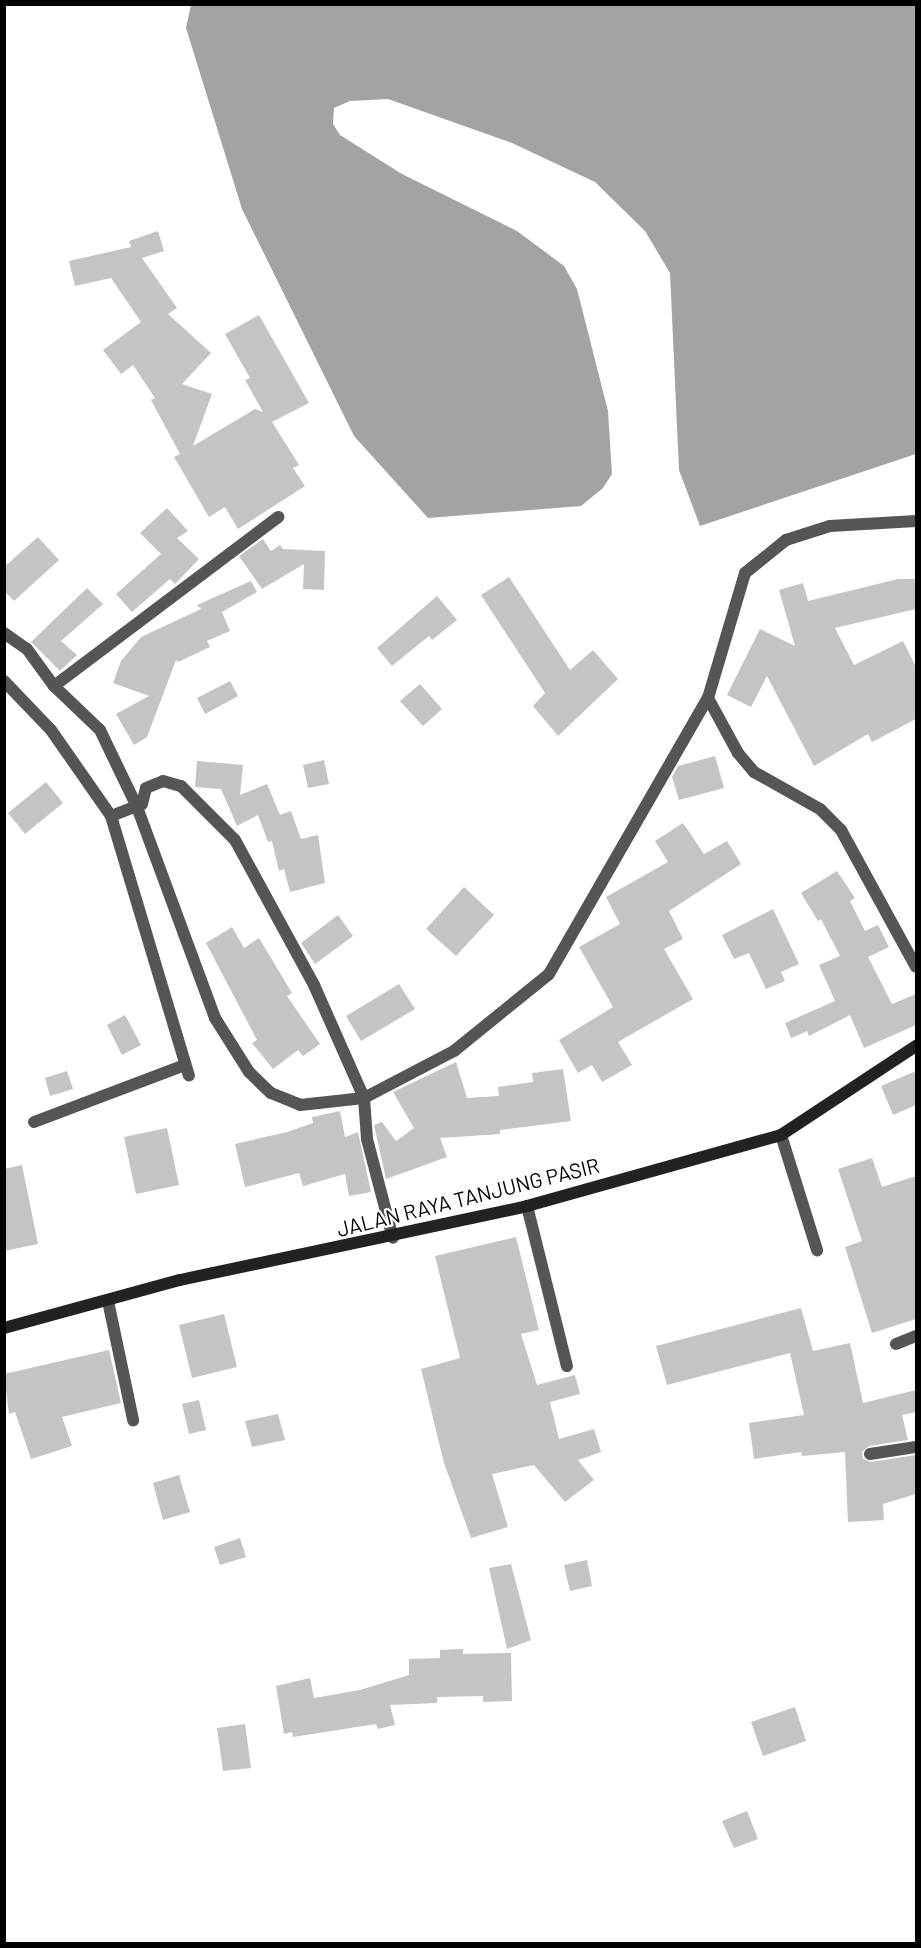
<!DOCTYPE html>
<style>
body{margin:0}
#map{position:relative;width:921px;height:1948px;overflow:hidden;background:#fff;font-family:Barlow,sans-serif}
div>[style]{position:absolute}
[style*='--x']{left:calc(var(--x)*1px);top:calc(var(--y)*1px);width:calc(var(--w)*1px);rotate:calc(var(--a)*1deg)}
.water>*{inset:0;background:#a3a3a3}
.building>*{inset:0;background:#c4c4c4}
.lane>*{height:12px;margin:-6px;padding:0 6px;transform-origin:6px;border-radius:6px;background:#555}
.street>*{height:12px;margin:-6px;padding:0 6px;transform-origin:6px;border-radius:6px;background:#555}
.secondary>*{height:12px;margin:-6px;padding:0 6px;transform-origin:6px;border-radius:6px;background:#222}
span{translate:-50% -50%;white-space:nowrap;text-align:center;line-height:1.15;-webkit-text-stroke:4.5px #fff;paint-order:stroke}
.street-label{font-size:21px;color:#000}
.frame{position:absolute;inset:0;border:6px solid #000;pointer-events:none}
</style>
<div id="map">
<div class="water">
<div style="clip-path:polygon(191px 5px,916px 5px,916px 454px,700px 526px,679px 470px,670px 273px,645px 231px,595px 182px,512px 143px,388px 99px,350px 101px,334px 108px,333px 124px,340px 135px,402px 174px,517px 231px,564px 266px,577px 289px,608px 411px,612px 474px,603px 488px,581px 506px,428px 518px,354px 436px,242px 209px,186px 28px)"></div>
</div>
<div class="building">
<div style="clip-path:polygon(158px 231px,164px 251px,142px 258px,177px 308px,168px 314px,211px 353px,182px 384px,212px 394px,193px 446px,255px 409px,263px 412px,245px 380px,250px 378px,225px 334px,259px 315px,309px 403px,272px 422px,299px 465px,293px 468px,305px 486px,238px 529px,225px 507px,209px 517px,174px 457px,180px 454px,151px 400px,155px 398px,133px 365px,121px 374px,103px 350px,141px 322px,111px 278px,75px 286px,69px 261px,131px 247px,129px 241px)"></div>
<div style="clip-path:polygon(167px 508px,188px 531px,177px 538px,199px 559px,175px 584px,170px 579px,132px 612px,116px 594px,161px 554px,140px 533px)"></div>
<div style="clip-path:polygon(38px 537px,59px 560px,14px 601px,4px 591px,4px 567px)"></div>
<div style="clip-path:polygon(263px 539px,271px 551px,280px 545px,283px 549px,325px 551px,324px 590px,303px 589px,304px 564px,262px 589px,239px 556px)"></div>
<div style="clip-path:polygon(509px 577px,570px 670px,593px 650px,618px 679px,558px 736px,533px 706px,545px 693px,481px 595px)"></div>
<div style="clip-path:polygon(898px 579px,916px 579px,916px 609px,835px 628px,854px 665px,903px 641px,916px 667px,916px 719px,872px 742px,868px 734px,814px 766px,767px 676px,751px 707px,727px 695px,760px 629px,795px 646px,779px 590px,803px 583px,808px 601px)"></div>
<div style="clip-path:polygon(251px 581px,257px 592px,222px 612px,230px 631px,207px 641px,210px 647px,178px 662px,176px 660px,147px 737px,134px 745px,116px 714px,149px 696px,113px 683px,121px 661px,141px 637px,201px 609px,197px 605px)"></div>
<div style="clip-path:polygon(87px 588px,103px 604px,61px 641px,77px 655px,60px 671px,31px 642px)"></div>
<div style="clip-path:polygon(437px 596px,457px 620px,432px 640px,429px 636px,392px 666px,377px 648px)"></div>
<div style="clip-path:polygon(230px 681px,238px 696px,205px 714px,197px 698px)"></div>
<div style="clip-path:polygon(420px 684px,442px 709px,423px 726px,400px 701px)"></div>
<div style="clip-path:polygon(715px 756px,724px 788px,679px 800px,672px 777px,678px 766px)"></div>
<div style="clip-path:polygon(324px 760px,329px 784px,308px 788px,303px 765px)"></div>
<div style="clip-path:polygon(197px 761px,243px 765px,240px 795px,267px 784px,280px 815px,291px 811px,301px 839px,318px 835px,325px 883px,290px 892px,284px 869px,279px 871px,272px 841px,268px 842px,258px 815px,237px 826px,221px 789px,195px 787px)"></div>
<div style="clip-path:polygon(46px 782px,63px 803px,25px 834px,8px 813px)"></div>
<div style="clip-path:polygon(683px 823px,704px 854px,727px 841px,741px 864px,669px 911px,683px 939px,664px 949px,693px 999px,618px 1042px,632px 1065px,602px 1082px,592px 1065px,578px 1073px,559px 1040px,613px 1007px,579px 947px,620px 924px,606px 897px,668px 862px,655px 841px)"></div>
<div style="clip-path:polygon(837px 871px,855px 898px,850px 901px,865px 931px,878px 925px,889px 947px,868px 957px,892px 1004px,916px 994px,916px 1025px,864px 1048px,850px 1015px,809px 1036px,807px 1031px,791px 1038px,785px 1023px,835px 1001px,819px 965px,840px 956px,821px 919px,818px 921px,801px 893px)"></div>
<div style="clip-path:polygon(464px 887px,494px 915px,456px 956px,426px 929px)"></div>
<div style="clip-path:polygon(773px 909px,799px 964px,781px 972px,785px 981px,766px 989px,749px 953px,734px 959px,722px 935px)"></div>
<div style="clip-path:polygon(338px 915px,353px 936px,315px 964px,301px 943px)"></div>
<div style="clip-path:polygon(232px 927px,244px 948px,259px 938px,292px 993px,287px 996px,320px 1044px,303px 1056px,298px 1050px,273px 1069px,252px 1043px,257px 1040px,206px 943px)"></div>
<div style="clip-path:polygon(399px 984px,415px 1009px,361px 1041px,346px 1016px)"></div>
<div style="clip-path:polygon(125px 1015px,141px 1045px,122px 1055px,107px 1025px)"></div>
<div style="clip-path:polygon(456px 1062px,467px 1098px,499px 1096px,498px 1087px,533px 1082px,532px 1073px,563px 1069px,571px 1121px,500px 1130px,500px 1134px,440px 1138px,447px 1157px,386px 1179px,374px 1125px,382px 1122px,396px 1141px,414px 1128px,393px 1092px)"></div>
<div style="clip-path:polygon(67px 1071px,73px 1089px,50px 1096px,45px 1078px)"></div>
<div style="clip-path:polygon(916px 1071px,916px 1105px,893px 1115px,881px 1086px)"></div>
<div style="clip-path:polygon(340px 1111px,345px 1137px,358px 1132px,371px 1192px,349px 1196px,345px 1174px,303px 1186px,299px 1173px,245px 1187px,235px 1144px,287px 1132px,313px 1123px,312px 1117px)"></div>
<div style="clip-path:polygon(167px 1128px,179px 1185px,136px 1194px,124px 1137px)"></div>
<div style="clip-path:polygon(872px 1158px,882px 1187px,916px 1176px,916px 1319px,872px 1333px,845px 1247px,862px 1241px,838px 1169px)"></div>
<div style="clip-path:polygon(22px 1165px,38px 1244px,4px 1251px,4px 1169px)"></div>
<div style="clip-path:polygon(516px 1237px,539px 1330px,521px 1334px,537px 1385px,575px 1375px,580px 1394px,550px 1402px,559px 1439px,594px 1429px,601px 1452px,578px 1460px,594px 1480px,565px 1502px,534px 1465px,492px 1474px,508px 1527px,471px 1538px,444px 1463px,421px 1369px,460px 1358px,435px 1256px)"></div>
<div style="clip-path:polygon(801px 1308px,813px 1351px,850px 1343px,863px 1403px,916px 1390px,916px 1412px,902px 1415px,908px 1440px,869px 1446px,862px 1452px,863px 1459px,871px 1462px,916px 1455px,916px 1494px,883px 1504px,884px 1520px,848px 1522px,845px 1452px,802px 1456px,801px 1452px,754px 1459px,749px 1423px,804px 1415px,790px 1353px,667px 1385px,656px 1346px)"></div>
<div style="clip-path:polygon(224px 1314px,237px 1367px,192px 1378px,179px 1325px)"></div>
<div style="clip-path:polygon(109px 1350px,121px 1403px,62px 1417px,72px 1446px,31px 1459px,15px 1412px,9px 1414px,4px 1374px)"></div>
<div style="clip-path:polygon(199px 1400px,206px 1430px,189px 1434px,182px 1404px)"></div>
<div style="clip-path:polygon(278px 1414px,285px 1440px,252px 1447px,245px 1421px)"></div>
<div style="clip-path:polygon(179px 1475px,190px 1512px,163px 1520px,153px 1483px)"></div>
<div style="clip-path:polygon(240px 1538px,246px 1557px,220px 1565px,214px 1547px)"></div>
<div style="clip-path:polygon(587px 1560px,592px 1586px,570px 1591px,564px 1565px)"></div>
<div style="clip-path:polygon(511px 1564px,531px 1640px,507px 1649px,489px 1568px)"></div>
<div style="clip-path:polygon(463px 1649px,463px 1654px,511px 1653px,512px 1701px,483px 1702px,483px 1696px,437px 1697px,437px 1703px,390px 1705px,395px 1725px,378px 1729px,376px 1724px,293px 1737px,292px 1732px,284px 1734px,276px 1686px,310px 1678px,314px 1698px,360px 1690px,409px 1675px,409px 1659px,440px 1658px,440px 1650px)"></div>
<div style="clip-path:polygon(795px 1707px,806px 1741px,763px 1756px,751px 1722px)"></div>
<div style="clip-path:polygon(245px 1724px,251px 1768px,223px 1771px,217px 1728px)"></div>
<div style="clip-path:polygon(747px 1811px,758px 1839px,734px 1848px,722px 1821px)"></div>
</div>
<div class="lane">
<div style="--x:781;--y:1135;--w:121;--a:72.6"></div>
<div style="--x:108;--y:1301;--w:122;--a:78.1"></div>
</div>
<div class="street">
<div style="--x:4;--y:633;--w:28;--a:35"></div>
<div style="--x:27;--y:649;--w:46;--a:53.9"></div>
<div style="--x:54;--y:686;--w:64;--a:43.7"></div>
<div style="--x:100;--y:730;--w:85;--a:64.3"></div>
<div style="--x:137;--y:807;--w:225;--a:69.7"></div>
<div style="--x:215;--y:1018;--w:64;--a:57.8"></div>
<div style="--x:249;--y:1072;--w:30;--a:44"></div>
<div style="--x:271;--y:1093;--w:31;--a:22"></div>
<div style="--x:300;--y:1105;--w:64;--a:-6.2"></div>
<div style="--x:364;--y:1098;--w:102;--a:-27.6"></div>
<div style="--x:454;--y:1051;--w:122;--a:-39"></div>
<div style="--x:549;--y:974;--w:319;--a:-60.1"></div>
<div style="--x:708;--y:698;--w:130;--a:-73.5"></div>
<div style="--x:745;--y:573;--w:53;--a:-38.8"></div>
<div style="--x:786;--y:540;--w:46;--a:-17.7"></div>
<div style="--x:830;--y:526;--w:86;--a:-3.3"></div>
<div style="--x:4;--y:681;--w:68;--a:46.2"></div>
<div style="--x:51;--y:730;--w:105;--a:55.1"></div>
<div style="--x:111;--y:816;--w:271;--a:73.3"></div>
<div style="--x:54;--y:686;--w:281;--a:-37"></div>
<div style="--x:708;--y:698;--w:63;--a:61.4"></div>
<div style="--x:738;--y:753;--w:25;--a:50"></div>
<div style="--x:754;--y:772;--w:76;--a:29.3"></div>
<div style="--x:820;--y:809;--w:30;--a:45"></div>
<div style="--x:841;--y:830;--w:156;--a:61.3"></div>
<div style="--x:111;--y:816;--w:33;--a:-21"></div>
<div style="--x:142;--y:804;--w:16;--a:-76"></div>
<div style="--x:146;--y:788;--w:18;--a:-22"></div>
<div style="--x:163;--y:781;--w:19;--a:16"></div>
<div style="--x:181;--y:786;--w:76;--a:45"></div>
<div style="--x:235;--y:840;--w:165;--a:61.4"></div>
<div style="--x:314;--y:985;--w:124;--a:66.1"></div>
<div style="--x:364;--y:1098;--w:41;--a:85.8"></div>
<div style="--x:367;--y:1139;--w:102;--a:75.3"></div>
<div style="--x:34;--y:1122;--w:161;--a:-20.7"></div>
<div style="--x:527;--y:1206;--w:165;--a:76"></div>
<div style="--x:896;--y:1344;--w:22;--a:-22"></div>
<div style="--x:870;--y:1454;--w:47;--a:-8.7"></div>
</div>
<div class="secondary">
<div style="--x:4;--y:1328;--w:182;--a:-15.3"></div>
<div style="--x:180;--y:1280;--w:355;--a:-12"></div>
<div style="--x:527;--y:1206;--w:264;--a:-15.6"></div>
<div style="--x:781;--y:1135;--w:162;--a:-33.4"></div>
</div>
<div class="street-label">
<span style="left:468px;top:1197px;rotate:-14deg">JALAN RAYA TANJUNG PASIR</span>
</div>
<div class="frame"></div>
</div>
